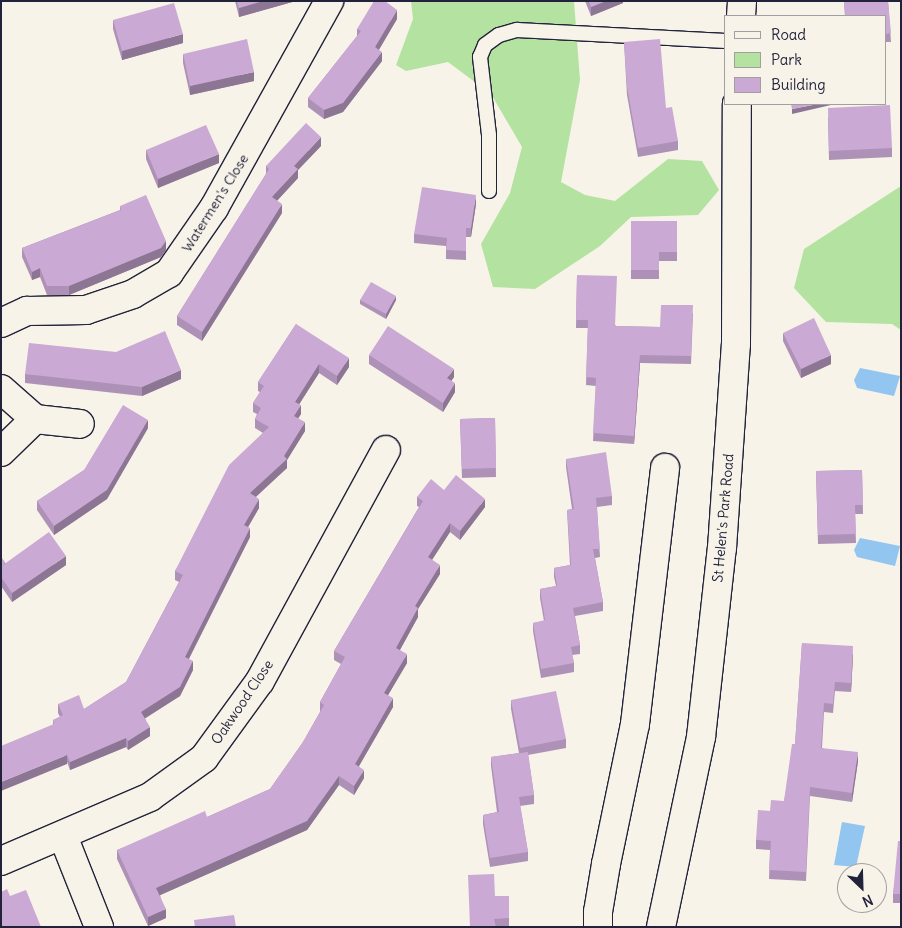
<!DOCTYPE html>
<style>
body{margin:0}
#map{position:relative;width:902px;height:928px;overflow:hidden;background:#f7f3e8;font-family:Delius,sans-serif}
div>[style]{position:absolute}
[style*='--x']{left:calc(var(--x)*1px);top:calc(var(--y)*1px);width:calc(var(--w)*1px);rotate:calc(var(--a)*1deg)}
.green>*{inset:0;background:#b4e2a1}
.water>*{inset:0;background:#92c5ef}
.roads{filter:drop-shadow(1px 0 #22223b) drop-shadow(-1px 0 #22223b) drop-shadow(0 1px #22223b) drop-shadow(0 -1px #22223b)}
.lane>*{height:14px;margin:-7px;padding:0 7px;transform-origin:7px;border-radius:7px;background:#f7f3e8}
.street>*{height:28px;margin:-14px;padding:0 14px;transform-origin:14px;border-radius:14px;background:#f7f3e8}
.wall>*{inset:0;background:#ae91b6}
.shaded-wall>*{inset:0;background:#8d7694}
.building>*{inset:0;background:#caa9d4}
span{translate:-50% -50%;white-space:nowrap;text-align:center;line-height:1.15;-webkit-text-stroke:4px #f7f3e8;paint-order:stroke}
.street-label{font-size:14px;color:#22223b}
.frame{position:absolute;inset:0;border:2px solid #22223b;pointer-events:none}
.legend{position:absolute;left:724px;top:15px;width:162px;height:90px;box-sizing:border-box;background:#f7f3e8;border:1px solid #a29fa3;margin:0;padding:6px 9px;list-style:none;font-size:15px;color:#22223b}
.legend li{display:flex;align-items:center;gap:10px;height:25px}
.legend b{width:25px;border:1px solid #a29fa3}
.north{position:absolute;left:837px;top:863px;width:50px;height:50px;box-sizing:border-box;background:#f7f3e8;border:1px solid #a29fa3;border-radius:50%;rotate:156deg;font-size:14px;font-weight:700;line-height:20px;text-align:center;color:#22223b}
.north::after{content:'';display:block;margin:auto;width:18px;height:22px;background:#22223b;clip-path:polygon(50% 0,100% 100%,50% 72%,0 100%)}
</style>
<div id="map">
<div class="green">
<div style="clip-path:polygon(411px 1px,574px 1px,580px 80px,561px 182px,585px 195px,615px 201px,668px 159px,702px 161px,719px 190px,698px 215px,631px 217px,600px 246px,535px 289px,493px 287px,481px 244px,510px 193px,522px 147px,491px 94px,448px 62px,406px 71px,396px 65px,413px 19px)"></div>
<div style="clip-path:polygon(901px 186px,901px 330px,892px 324px,826px 322px,794px 288px,804px 249px)"></div>
</div>
<div class="water">
<div style="clip-path:polygon(860px 368px,900px 376px,894px 396px,857px 388px,854px 380px)"></div>
<div style="clip-path:polygon(860px 538px,900px 546px,895px 566px,857px 557px,854px 550px)"></div>
<div style="clip-path:polygon(842px 822px,865px 826px,856px 867px,834px 865px)"></div>
</div>
<div class="roads">
<div class="lane">
<div style="--x:489;--y:191;--w:56;--a:-90"></div>
<div style="--x:489;--y:135;--w:79;--a:-96.6"></div>
<div style="--x:480;--y:57;--w:13;--a:-67"></div>
<div style="--x:485;--y:45;--w:17;--a:-36"></div>
<div style="--x:499;--y:35;--w:19;--a:-16"></div>
<div style="--x:517;--y:30;--w:209;--a:3"></div>
</div>
<div class="street">
<div style="--x:741;--y:16;--w:15;--a:-86"></div>
<div style="--x:1;--y:323;--w:29;--a:-25"></div>
<div style="--x:27;--y:311;--w:59;--a:-1"></div>
<div style="--x:86;--y:310;--w:50;--a:-18.8"></div>
<div style="--x:133;--y:294;--w:42;--a:-30.3"></div>
<div style="--x:169;--y:273;--w:79;--a:-55.3"></div>
<div style="--x:214;--y:208;--w:237;--a:-60.9"></div>
<div style="--x:1;--y:389;--w:45;--a:41.4"></div>
<div style="--x:35;--y:419;--w:45;--a:6.3"></div>
<div style="--x:1;--y:452;--w:47;--a:-44.1"></div>
<div style="--x:63;--y:836;--w:98;--a:68.4"></div>
<div style="--x:1;--y:861;--w:162;--a:-23.2"></div>
<div style="--x:150;--y:797;--w:67;--a:-35.8"></div>
<div style="--x:204;--y:758;--w:95;--a:-54"></div>
<div style="--x:260;--y:681;--w:263;--a:-61.4"></div>
<div style="--x:598;--y:927;--w:15;--a:-90"></div>
<div style="--x:598;--y:912;--w:49;--a:-80.5"></div>
<div style="--x:606;--y:864;--w:143;--a:-78.3"></div>
<div style="--x:635;--y:724;--w:258;--a:-83.3"></div>
<div style="--x:661;--y:927;--w:194;--a:-78.1"></div>
<div style="--x:701;--y:737;--w:190;--a:-83.7"></div>
<div style="--x:722;--y:548;--w:204;--a:-86.1"></div>
<div style="--x:736;--y:344;--w:240;--a:-89.8"></div>
</div>
</div>
<div class="wall">
<div style="clip-path:polygon(235px 1px,296px 1px,239px 17px)"></div>
<div style="clip-path:polygon(585px 1px,623px 1px,623px 3px,591px 16px)"></div>
<div style="clip-path:polygon(844px 1px,888px 1px,891px 42px,886px 42px,886px 16px,845px 16px)"></div>
<div style="clip-path:polygon(397px 19px,379px 50px,382px 61px,343px 112px,324px 119px,308px 107px,308px 98px,357px 36px,357px 29px)"></div>
<div style="clip-path:polygon(113px 20px,183px 43px,122px 60px,113px 29px)"></div>
<div style="clip-path:polygon(624px 42px,678px 141px,678px 150px,638px 157px,627px 95px)"></div>
<div style="clip-path:polygon(183px 54px,254px 81px,190px 95px,183px 63px)"></div>
<div style="clip-path:polygon(828px 117px,892px 148px,892px 157px,829px 160px)"></div>
<div style="clip-path:polygon(321px 146px,298px 170px,298px 178px,277px 201px,282px 213px,202px 341px,177px 325px,177px 316px,266px 174px,266px 166px)"></div>
<div style="clip-path:polygon(146px 150px,219px 163px,158px 188px,146px 159px)"></div>
<div style="clip-path:polygon(476px 204px,471px 237px,466px 237px,466px 260px,446px 259px,446px 246px,414px 243px,414px 234px)"></div>
<div style="clip-path:polygon(120px 206px,166px 250px,161px 257px,69px 295px,47px 295px,40px 277px,32px 280px,22px 257px,22px 248px,120px 210px)"></div>
<div style="clip-path:polygon(631px 221px,677px 221px,677px 261px,659px 261px,659px 279px,631px 279px)"></div>
<div style="clip-path:polygon(577px 275px,616px 326px,660px 327px,693px 313px,691px 364px,640px 363px,634px 444px,593px 441px,596px 386px,586px 385px,588px 328px,576px 328px)"></div>
<div style="clip-path:polygon(360px 300px,396px 300px,386px 319px,360px 304px)"></div>
<div style="clip-path:polygon(296px 324px,349px 367px,337px 385px,319px 373px,299px 404px,301px 414px,298px 418px,305px 431px,287px 460px,287px 468px,256px 497px,259px 508px,248px 527px,250px 537px,189px 659px,193px 670px,180px 696px,145px 718px,150px 736px,128px 750px,126px 747px,70px 770px,53px 724px,53px 720px,60px 717px,58px 713px,58px 704px,84px 709px,126px 682px,179px 582px,175px 580px,175px 571px,263px 433px,255px 428px,255px 419px,257px 414px,253px 412px,253px 403px,260px 392px,258px 391px,258px 382px)"></div>
<div style="clip-path:polygon(783px 333px,831px 364px,801px 378px,783px 341px)"></div>
<div style="clip-path:polygon(369px 355px,454px 377px,451px 381px,455px 392px,443px 412px,369px 364px)"></div>
<div style="clip-path:polygon(25px 374px,181px 379px,142px 396px,25px 383px)"></div>
<div style="clip-path:polygon(495px 418px,496px 477px,462px 478px,460px 419px)"></div>
<div style="clip-path:polygon(148px 428px,107px 499px,54px 535px,37px 510px,37px 501px)"></div>
<div style="clip-path:polygon(566px 459px,612px 496px,612px 505px,597px 507px,600px 557px,595px 558px,603px 602px,603px 611px,575px 616px,580px 645px,580px 654px,572px 655px,574px 663px,574px 672px,541px 678px,533px 631px,533px 623px,544px 621px,540px 598px,540px 589px,556px 586px,554px 577px,554px 568px,570px 565px,567px 510px,572px 509px,566px 467px)"></div>
<div style="clip-path:polygon(862px 470px,863px 514px,855px 514px,856px 543px,818px 544px,816px 471px)"></div>
<div style="clip-path:polygon(444px 490px,485px 507px,460px 540px,450px 532px,432px 560px,440px 574px,418px 609px,418px 617px,400px 650px,407px 663px,388px 695px,393px 707px,359px 766px,364px 778px,354px 795px,339px 785px,307px 830px,160px 895px,166px 918px,148px 926px,117px 859px,117px 850px,207px 817px,270px 789px,303px 742px,320px 712px,320px 702px,341px 664px,334px 660px,334px 651px,419px 507px,417px 506px,417px 497px)"></div>
<div style="clip-path:polygon(1px 557px,5px 563px,66px 565px,12px 602px,1px 586px)"></div>
<div style="clip-path:polygon(802px 643px,853px 655px,851px 692px,835px 691px,833px 713px,824px 712px,822px 748px,858px 761px,852px 802px,810px 796px,806px 881px,769px 879px,770px 850px,756px 849px,756px 840px,770px 811px,784px 801px,795px 744px)"></div>
<div style="clip-path:polygon(511px 700px,566px 739px,566px 748px,528px 755px,534px 795px,534px 804px,520px 806px,528px 852px,528px 861px,490px 867px,483px 824px,483px 815px,497px 812px,491px 766px,491px 757px,519px 753px,511px 709px)"></div>
<div style="clip-path:polygon(901px 841px,901px 903px,893px 903px,893px 894px)"></div>
<div style="clip-path:polygon(495px 896px,509px 896px,509px 927px,470px 927px)"></div>
</div>
<div class="shaded-wall">
<div style="clip-path:polygon(263px 1px,296px 1px,239px 17px,239px 8px)"></div>
<div style="clip-path:polygon(606px 1px,623px 1px,623px 3px,591px 16px,591px 7px)"></div>
<div style="clip-path:polygon(397px 10px,397px 19px,375px 56px,375px 47px)"></div>
<div style="clip-path:polygon(183px 34px,183px 43px,122px 60px,122px 51px)"></div>
<div style="clip-path:polygon(382px 52px,382px 61px,343px 112px,324px 119px,324px 110px)"></div>
<div style="clip-path:polygon(254px 72px,254px 81px,190px 95px,190px 86px)"></div>
<div style="clip-path:polygon(818px 104px,831px 104px,831px 105px,792px 114px,792px 109px)"></div>
<div style="clip-path:polygon(321px 137px,321px 146px,298px 170px,298px 178px,272px 206px,272px 197px,294px 166px)"></div>
<div style="clip-path:polygon(219px 154px,219px 163px,158px 188px,158px 179px)"></div>
<div style="clip-path:polygon(476px 195px,476px 204px,471px 237px,471px 228px)"></div>
<div style="clip-path:polygon(282px 204px,282px 213px,202px 341px,202px 332px)"></div>
<div style="clip-path:polygon(166px 241px,166px 250px,161px 257px,69px 295px,69px 286px)"></div>
<div style="clip-path:polygon(40px 268px,40px 277px,32px 280px,32px 272px)"></div>
<div style="clip-path:polygon(396px 296px,396px 300px,386px 319px,386px 314px)"></div>
<div style="clip-path:polygon(640px 355px,640px 363px,634px 444px,634px 436px)"></div>
<div style="clip-path:polygon(831px 355px,831px 364px,801px 378px,801px 369px)"></div>
<div style="clip-path:polygon(349px 358px,349px 367px,337px 385px,337px 376px)"></div>
<div style="clip-path:polygon(319px 364px,319px 373px,295px 411px,295px 402px)"></div>
<div style="clip-path:polygon(454px 369px,454px 377px,447px 387px,447px 378px)"></div>
<div style="clip-path:polygon(181px 370px,181px 379px,142px 396px,142px 387px)"></div>
<div style="clip-path:polygon(455px 383px,455px 392px,443px 412px,443px 403px)"></div>
<div style="clip-path:polygon(301px 405px,301px 414px,294px 425px,294px 416px)"></div>
<div style="clip-path:polygon(148px 420px,148px 428px,107px 499px,54px 535px,54px 526px)"></div>
<div style="clip-path:polygon(305px 422px,305px 431px,287px 460px,287px 468px,250px 502px,250px 493px,284px 456px)"></div>
<div style="clip-path:polygon(259px 499px,259px 508px,244px 534px,244px 525px)"></div>
<div style="clip-path:polygon(485px 499px,485px 507px,460px 540px,460px 531px)"></div>
<div style="clip-path:polygon(450px 523px,450px 532px,428px 566px,428px 557px)"></div>
<div style="clip-path:polygon(250px 528px,250px 537px,185px 666px,185px 657px)"></div>
<div style="clip-path:polygon(66px 556px,66px 565px,12px 602px,12px 593px)"></div>
<div style="clip-path:polygon(440px 565px,440px 574px,418px 609px,418px 617px,396px 657px,396px 648px,415px 606px)"></div>
<div style="clip-path:polygon(853px 646px,853px 655px,851px 692px,851px 683px)"></div>
<div style="clip-path:polygon(407px 654px,407px 663px,384px 702px,384px 693px)"></div>
<div style="clip-path:polygon(193px 661px,193px 670px,180px 696px,141px 721px,141px 712px)"></div>
<div style="clip-path:polygon(393px 698px,393px 707px,355px 773px,355px 764px)"></div>
<div style="clip-path:polygon(150px 727px,150px 736px,128px 750px,128px 741px)"></div>
<div style="clip-path:polygon(126px 738px,126px 747px,70px 770px,70px 762px)"></div>
<div style="clip-path:polygon(858px 752px,858px 761px,852px 802px,852px 793px)"></div>
<div style="clip-path:polygon(67px 755px,67px 764px,1px 791px,1px 782px)"></div>
<div style="clip-path:polygon(364px 770px,364px 778px,354px 795px,354px 786px)"></div>
<div style="clip-path:polygon(339px 776px,339px 785px,307px 830px,156px 897px,156px 888px)"></div>
<div style="clip-path:polygon(166px 909px,166px 918px,148px 926px,148px 917px)"></div>
</div>
<div class="building">
<div style="clip-path:polygon(237px 1px,263px 1px,239px 8px)"></div>
<div style="clip-path:polygon(374px 1px,385px 1px,397px 10px,375px 47px,382px 52px,343px 103px,324px 110px,308px 98px,361px 31px,357px 29px)"></div>
<div style="clip-path:polygon(589px 1px,606px 1px,591px 7px)"></div>
<div style="clip-path:polygon(844px 1px,888px 1px,891px 33px,886px 34px,886px 16px,845px 16px)"></div>
<div style="clip-path:polygon(174px 3px,183px 34px,122px 51px,113px 20px)"></div>
<div style="clip-path:polygon(247px 39px,254px 72px,190px 86px,183px 54px)"></div>
<div style="clip-path:polygon(660px 39px,666px 108px,672px 107px,678px 141px,638px 148px,627px 87px,624px 42px)"></div>
<div style="clip-path:polygon(791px 104px,818px 104px,792px 109px)"></div>
<div style="clip-path:polygon(890px 105px,892px 148px,829px 151px,828px 108px)"></div>
<div style="clip-path:polygon(306px 123px,321px 137px,294px 166px,298px 169px,272px 197px,282px 204px,202px 332px,177px 316px,269px 169px,266px 166px)"></div>
<div style="clip-path:polygon(206px 125px,219px 154px,158px 179px,146px 150px)"></div>
<div style="clip-path:polygon(422px 187px,476px 195px,471px 228px,466px 228px,466px 251px,446px 250px,447px 238px,414px 234px)"></div>
<div style="clip-path:polygon(146px 195px,166px 241px,161px 248px,69px 286px,47px 286px,40px 268px,32px 272px,22px 248px,121px 210px,120px 206px)"></div>
<div style="clip-path:polygon(631px 221px,677px 221px,677px 252px,659px 252px,659px 270px,631px 270px)"></div>
<div style="clip-path:polygon(577px 275px,617px 276px,615px 326px,660px 327px,661px 305px,693px 305px,691px 356px,640px 355px,634px 436px,593px 433px,596px 378px,586px 377px,588px 320px,576px 320px)"></div>
<div style="clip-path:polygon(371px 282px,396px 296px,386px 314px,360px 300px)"></div>
<div style="clip-path:polygon(814px 318px,831px 355px,801px 369px,783px 333px)"></div>
<div style="clip-path:polygon(296px 324px,349px 358px,337px 376px,319px 364px,295px 402px,301px 405px,294px 416px,305px 422px,284px 456px,287px 459px,250px 493px,259px 499px,244px 525px,250px 528px,185px 657px,193px 661px,180px 687px,141px 712px,150px 727px,128px 741px,126px 738px,70px 762px,67px 755px,1px 782px,1px 746px,54px 724px,53px 720px,63px 715px,58px 704px,79px 695px,84px 709px,126px 682px,183px 575px,175px 571px,229px 465px,269px 427px,255px 419px,261px 408px,253px 403px,264px 386px,258px 382px)"></div>
<div style="clip-path:polygon(388px 326px,454px 369px,447px 378px,455px 383px,443px 403px,369px 355px)"></div>
<div style="clip-path:polygon(165px 331px,181px 370px,142px 387px,25px 374px,29px 343px,116px 352px)"></div>
<div style="clip-path:polygon(123px 405px,148px 420px,107px 490px,54px 526px,37px 501px,84px 470px)"></div>
<div style="clip-path:polygon(495px 418px,496px 468px,462px 469px,460px 419px)"></div>
<div style="clip-path:polygon(606px 452px,612px 496px,596px 498px,600px 549px,593px 549px,603px 602px,573px 608px,580px 645px,571px 647px,574px 663px,541px 669px,533px 623px,545px 620px,540px 589px,557px 586px,554px 568px,571px 565px,567px 510px,574px 509px,566px 459px)"></div>
<div style="clip-path:polygon(862px 470px,863px 505px,855px 505px,856px 534px,818px 535px,816px 471px)"></div>
<div style="clip-path:polygon(456px 475px,485px 499px,460px 531px,450px 523px,428px 557px,440px 565px,415px 606px,418px 608px,396px 648px,407px 654px,384px 693px,393px 698px,355px 764px,364px 770px,354px 786px,339px 776px,307px 821px,156px 888px,166px 909px,148px 917px,117px 850px,205px 811px,207px 817px,270px 789px,303px 742px,324px 705px,320px 702px,345px 657px,334px 651px,423px 501px,417px 497px,431px 479px,444px 490px)"></div>
<div style="clip-path:polygon(49px 532px,66px 556px,12px 593px,1px 577px,1px 557px,5px 562px,3px 565px)"></div>
<div style="clip-path:polygon(802px 643px,853px 646px,851px 683px,835px 682px,833px 704px,824px 703px,821px 748px,858px 752px,852px 793px,810px 787px,806px 872px,769px 870px,771px 841px,756px 840px,758px 810px,770px 811px,771px 800px,784px 801px,792px 744px,795px 744px)"></div>
<div style="clip-path:polygon(556px 691px,566px 739px,520px 748px,511px 700px)"></div>
<div style="clip-path:polygon(528px 752px,534px 795px,519px 797px,528px 852px,490px 858px,483px 815px,499px 812px,491px 757px)"></div>
<div style="clip-path:polygon(898px 841px,901px 841px,901px 894px,893px 894px)"></div>
<div style="clip-path:polygon(494px 874px,495px 896px,509px 896px,509px 918px,494px 919px,496px 927px,470px 927px,468px 875px)"></div>
<div style="clip-path:polygon(7px 889px,10px 896px,26px 890px,41px 927px,1px 927px,1px 892px)"></div>
<div style="clip-path:polygon(234px 915px,236px 927px,195px 927px,194px 920px)"></div>
</div>
<div class="street-label">
<span style="left:215px;top:203px;rotate:-58deg">Watermen's Close</span>
<span style="left:723px;top:518px;rotate:-85deg">St Helen's Park Road</span>
<span style="left:242px;top:702px;rotate:-56deg">Oakwood Close</span>
</div>
<div class="frame"></div>
<ul class="legend">
<li><b style="height:6px;background:#f7f3e8"></b>Road</li>
<li><b style="height:14px;background:#b4e2a1"></b>Park</li>
<li><b style="height:14px;background:#caa9d4"></b>Building</li>
</ul>
<div class="north">N</div>
</div>
